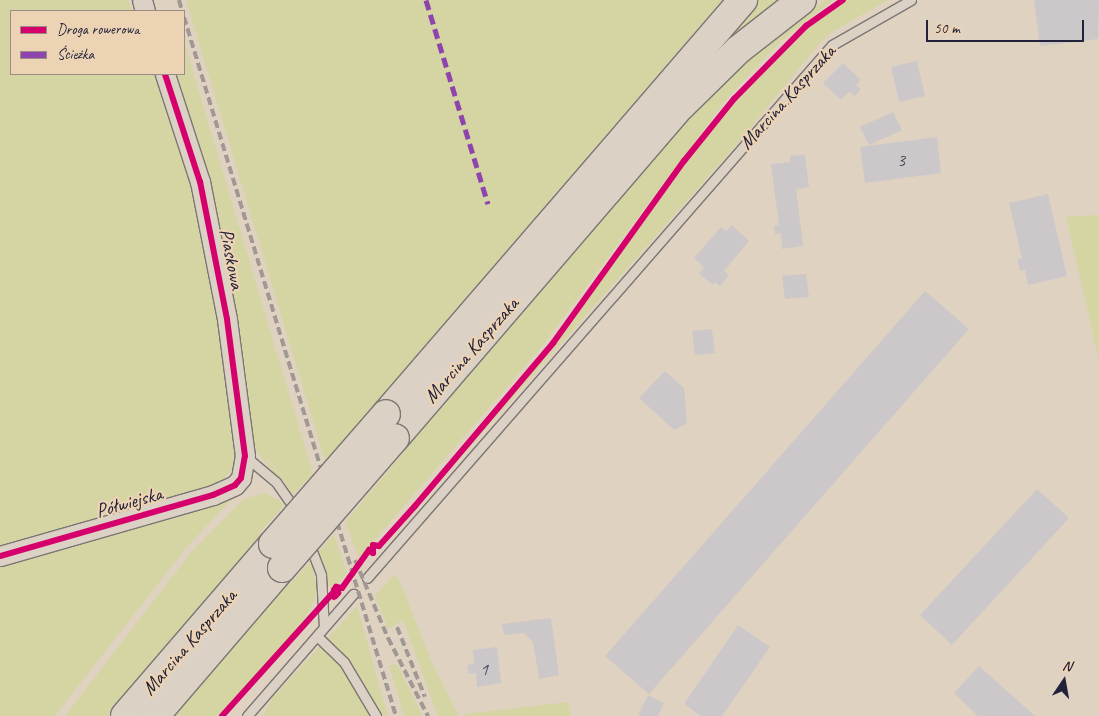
<!DOCTYPE html>
<meta charset="utf-8">
<style>
body{margin:0}
#map{position:relative;width:1099px;height:716px;overflow:hidden;background:#dfd2c1;font-family:Caveat,sans-serif}
div>[style]{position:absolute}
[style*='--x']{left:calc(var(--x)*1px);top:calc(var(--y)*1px);width:calc(var(--w)*1px);rotate:calc(var(--a)*1deg)}
.green>*{inset:0;background:#d5d5a4}
.building>*{inset:0;background:#ccc8c9}
.roads{filter:drop-shadow(1px 0 #7b7673) drop-shadow(-1px 0 #7b7673) drop-shadow(0 1px #7b7673) drop-shadow(0 -1px #7b7673)}
.service>*{height:9px;margin:-4.5px;padding:0 4.5px;transform-origin:4.5px;border-radius:4.5px;background:#dbd1c5}
.minor>*{height:19px;margin:-9.5px;padding:0 9.5px;transform-origin:9.5px;border-radius:9.5px;background:#dbd1c5}
.primary>*{height:28px;margin:-14px;padding:0 14px;transform-origin:14px;border-radius:14px;background:#dbd1c5}
.rail>*{height:4px;margin-top:-2px;transform-origin:0;background:repeating-linear-gradient(90deg,#9f9893 0 8px,transparent 0 12px)}
.bridges{filter:drop-shadow(1px 0 #7b7673) drop-shadow(-1px 0 #7b7673) drop-shadow(0 1px #7b7673) drop-shadow(0 -1px #7b7673)}
.primary-bridge>*{height:28px;margin:-14px;padding:0 14px;transform-origin:14px;border-radius:14px;background:#dbd1c5}
.quiet>*{height:5px;margin-top:-2.5px;transform-origin:0;background:repeating-linear-gradient(90deg,#8e44ad 0 10px,transparent 0 15px)}
.cycleway>*{height:6px;margin:-3px;padding:0 3px;transform-origin:3px;border-radius:3px;background:#d6006c}
span{translate:-50% -50%;white-space:nowrap;text-align:center;line-height:1.15;-webkit-text-stroke:4.5px #ecd3b4;paint-order:stroke}
.number-label{font-size:18px;color:#4c4c5e}
.number-label span{-webkit-text-stroke-width:0}
.street-label{font-size:20px;color:#22223b}
.legend{position:absolute;left:10px;top:10px;width:175px;height:65px;box-sizing:border-box;background:#ecd3b4;border:1px solid #9b8c84;margin:0;padding:6px 9px;list-style:none;font-size:15px;color:#22223b}
.legend li{display:flex;align-items:center;gap:10px;height:25px}
.legend b{width:25px;border:1px solid #9b8c84}
.north{position:absolute;left:1039px;top:656px;width:50px;height:50px;-webkit-text-stroke:4px #ecd3b4;paint-order:stroke;rotate:12deg;font-size:14px;font-weight:700;line-height:20px;text-align:center;color:#22223b}
.north::after{content:'';display:block;margin:auto;width:18px;height:22px;background:#22223b;clip-path:polygon(50% 0,100% 100%,50% 72%,0 100%)}
.scale{position:absolute;left:926px;top:20px;width:158px;height:22px;box-sizing:border-box;border:2px solid #22223b;border-top:0;padding-left:6px;font-size:15px;line-height:18px;white-space:nowrap;color:#22223b;-webkit-text-stroke:4px #ecd3b4;paint-order:stroke}
</style>
<div id="map">
<div class="green">
<div style="clip-path:polygon(0 0,128px 0,132px 11px,11px 11px,11px 74px,154px 74px,192px 188px,206px 247px,228px 376px,236px 454px,234px 468px,218px 485px,0 552px)"></div>
<div style="clip-path:polygon(186px 0,722px 0,325px 461px)"></div>
<div style="clip-path:polygon(758px 0,779px 0,711px 54px)"></div>
<div style="clip-path:polygon(825px 0,833px 0,782px 40px,728px 97px,539px 350px,359px 558px,345px 522px,409px 446px,407px 444px,687px 120px,753px 55px)"></div>
<div style="clip-path:polygon(846px 0,888px 0,832px 32px,820px 43px,737px 144px,417px 507px,554px 345px,704px 137px,779px 54px,811px 24px)"></div>
<div style="clip-path:polygon(184px 41px,313px 474px,292px 496px,276px 468px,257px 448px,279px 473px,285px 488px,252px 445px,228px 276px,206px 179px,170px 74px,184px 74px)"></div>
<div style="clip-path:polygon(1099px 215px,1099px 360px,1066px 217px)"></div>
<div style="clip-path:polygon(265px 493px,285px 504px,259px 534px,261px 537px,107px 716px,65px 716px,192px 551px,244px 499px)"></div>
<div style="clip-path:polygon(234px 497px,186px 548px,55px 716px,0 716px,0 562px)"></div>
<div style="clip-path:polygon(334px 534px,347px 573px,331px 590px,317px 554px)"></div>
<div style="clip-path:polygon(311px 561px,318px 592px,302px 625px,220px 716px,173px 716px,287px 582px,289px 585px)"></div>
<div style="clip-path:polygon(393px 576px,398px 577px,431px 660px,459px 716px,438px 716px,403px 620px,388px 629px,375px 595px)"></div>
<div style="clip-path:polygon(357px 606px,388px 716px,263px 716px,272px 698px)"></div>
<div style="clip-path:polygon(397px 664px,423px 716px,404px 716px,389px 665px)"></div>
<div style="clip-path:polygon(568px 702px,571px 716px,463px 716px,464px 714px)"></div>
</div>
<div class="building">
<div style="clip-path:polygon(1034px 0,1099px 0,1098px 39px,1040px 46px)"></div>
<div style="clip-path:polygon(917px 61px,925px 96px,899px 102px,891px 67px)"></div>
<div style="clip-path:polygon(843px 63px,861px 80px,856px 85px,861px 89px,855px 96px,849px 92px,841px 100px,823px 83px)"></div>
<div style="clip-path:polygon(893px 112px,902px 130px,869px 145px,860px 127px)"></div>
<div style="clip-path:polygon(937px 137px,941px 173px,865px 183px,860px 147px)"></div>
<div style="clip-path:polygon(805px 155px,809px 187px,796px 189px,803px 246px,782px 249px,781px 233px,775px 234px,774px 226px,779px 225px,771px 164px,790px 162px,790px 156px)"></div>
<div style="clip-path:polygon(1048px 194px,1067px 276px,1028px 285px,1025px 270px,1020px 271px,1017px 259px,1022px 258px,1009px 203px)"></div>
<div style="clip-path:polygon(732px 225px,749px 241px,724px 271px,729px 275px,720px 286px,715px 282px,713px 285px,699px 274px,704px 267px,694px 258px,721px 227px,726px 231px)"></div>
<div style="clip-path:polygon(806px 274px,809px 297px,785px 299px,782px 276px)"></div>
<div style="clip-path:polygon(925px 291px,969px 329px,649px 694px,605px 656px)"></div>
<div style="clip-path:polygon(712px 329px,715px 353px,695px 355px,692px 331px)"></div>
<div style="clip-path:polygon(665px 371px,684px 388px,687px 423px,674px 430px,639px 398px)"></div>
<div style="clip-path:polygon(1037px 489px,1069px 518px,952px 645px,920px 615px)"></div>
<div style="clip-path:polygon(551px 618px,559px 675px,539px 679px,533px 642px,524px 633px,504px 635px,502px 624px)"></div>
<div style="clip-path:polygon(738px 625px,770px 647px,722px 716px,701px 716px,684px 704px)"></div>
<div style="clip-path:polygon(497px 647px,501px 683px,477px 687px,476px 673px,469px 674px,467px 665px,474px 664px,473px 650px)"></div>
<div style="clip-path:polygon(979px 666px,1035px 716px,978px 716px,954px 693px)"></div>
<div style="clip-path:polygon(648px 695px,664px 703px,658px 716px,638px 716px)"></div>
</div>
<div class="roads">
<div class="service">
<div style="--x:245;--y:456;--w:40;--a:40"></div>
<div style="--x:276;--y:482;--w:37;--a:55"></div>
<div style="--x:309;--y:543;--w:34;--a:69"></div>
<div style="--x:321;--y:575;--w:52;--a:86.7"></div>
<div style="--x:367;--y:578;--w:707;--a:-48.9"></div>
<div style="--x:832;--y:45;--w:91;--a:-29.7"></div>
<div style="--x:317;--y:636;--w:37;--a:44"></div>
<div style="--x:344;--y:662;--w:63;--a:59.3"></div>
<div style="--x:247;--y:716;--w:162;--a:-49"></div>
</div>
<div class="minor">
<div style="--x:142;--y:0;--w:11;--a:75"></div>
<div style="--x:0;--y:556;--w:222;--a:-16"></div>
<div style="--x:213;--y:495;--w:24;--a:-24"></div>
<div style="--x:235;--y:485;--w:9;--a:-49"></div>
<div style="--x:241;--y:478;--w:22;--a:-80"></div>
<div style="--x:245;--y:456;--w:138;--a:-97.5"></div>
<div style="--x:227;--y:319;--w:140;--a:-101.1"></div>
<div style="--x:200;--y:182;--w:114;--a:-108"></div>
</div>
<div class="primary">
<div style="--x:386;--y:414;--w:547;--a:-49.23"></div>
<div style="--x:395;--y:438;--w:438;--a:-49.3"></div>
<div style="--x:681;--y:106;--w:80;--a:-44.5"></div>
<div style="--x:738;--y:50;--w:81;--a:-38"></div>
<div style="--x:125;--y:716;--w:227;--a:-49.3"></div>
<div style="--x:155;--y:716;--w:195;--a:-49.4"></div>
</div>
</div>
<div class="rail">
<div style="--x:179;--y:0;--w:11;--a:75"></div>
<div style="--x:184;--y:17;--w:730;--a:73.13"></div>
<div style="--x:355;--y:560;--w:85;--a:67.1"></div>
<div style="--x:388;--y:638;--w:88;--a:62.9"></div>
<div style="--x:397;--y:627;--w:75;--a:68.2"></div>
</div>
<div class="bridges">
<div class="primary-bridge">
<div style="--x:273;--y:544;--w:172;--a:-49"></div>
<div style="--x:282;--y:568;--w:172;--a:-49"></div>
</div>
</div>
<div class="quiet">
<div style="--x:426;--y:0;--w:213;--a:73.1"></div>
</div>
<div class="cycleway">
<div style="--x:0;--y:556;--w:222;--a:-16"></div>
<div style="--x:213;--y:495;--w:24;--a:-24"></div>
<div style="--x:235;--y:485;--w:9;--a:-49"></div>
<div style="--x:241;--y:478;--w:22;--a:-80"></div>
<div style="--x:245;--y:456;--w:138;--a:-97.5"></div>
<div style="--x:227;--y:319;--w:140;--a:-101.1"></div>
<div style="--x:200;--y:182;--w:114;--a:-108"></div>
<div style="--x:334;--y:597;--w:6;--a:-45"></div>
<div style="--x:338;--y:593;--w:5;--a:-143"></div>
<div style="--x:334;--y:590;--w:4;--a:-56"></div>
<div style="--x:336;--y:587;--w:6;--a:9"></div>
<div style="--x:342;--y:588;--w:47;--a:-54.6"></div>
<div style="--x:369;--y:550;--w:5;--a:37"></div>
<div style="--x:373;--y:553;--w:8;--a:-90"></div>
<div style="--x:373;--y:545;--w:6;--a:9"></div>
<div style="--x:379;--y:546;--w:54;--a:-48"></div>
<div style="--x:415;--y:506;--w:214;--a:-49.7"></div>
<div style="--x:553;--y:343;--w:224;--a:-54.3"></div>
<div style="--x:684;--y:161;--w:80;--a:-51.1"></div>
<div style="--x:734;--y:99;--w:103;--a:-45.4"></div>
<div style="--x:806;--y:26;--w:45;--a:-35.1"></div>
<div style="--x:222;--y:716;--w:164;--a:-48"></div>
<div style="--x:332;--y:594;--w:4;--a:27"></div>
</div>
<div class="number-label">
<span style="left:901px;top:160px">3</span>
<span style="left:484px;top:669px">1</span>
</div>
<div class="street-label">
<span style="left:787px;top:97px;rotate:-48deg">Marcina Kasprzaka</span>
<span style="left:232px;top:259px;rotate:79deg">Piaskowa</span>
<span style="left:471px;top:350px;rotate:-49deg">Marcina Kasprzaka</span>
<span style="left:129px;top:502px;rotate:-16deg">Półwiejska</span>
<span style="left:189px;top:642px;rotate:-49deg">Marcina Kasprzaka</span>
</div>
<ul class="legend">
<li><b style="height:6px;background:#d6006c"></b>Droga rowerowa</li>
<li><b style="height:6px;background:#8e44ad"></b>Ścieżka</li>
</ul>
<div class="north">N</div>
<div class="scale">50 m</div>
</div>
